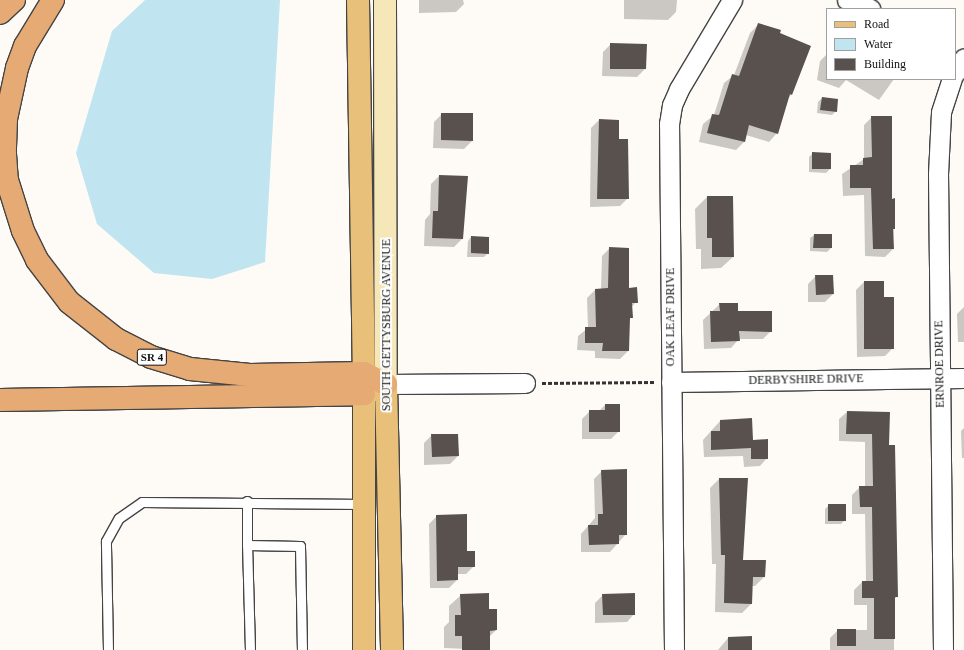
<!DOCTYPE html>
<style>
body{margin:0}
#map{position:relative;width:964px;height:650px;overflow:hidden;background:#fefbf6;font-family:Georgia,serif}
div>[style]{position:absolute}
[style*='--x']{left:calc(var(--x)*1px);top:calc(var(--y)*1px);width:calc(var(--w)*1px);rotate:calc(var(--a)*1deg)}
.water>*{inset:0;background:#c0e4f0}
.shadow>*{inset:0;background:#0003}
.building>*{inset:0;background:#58514e}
.path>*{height:2.5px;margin-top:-1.25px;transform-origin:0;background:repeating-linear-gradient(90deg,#333 0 4px,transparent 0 6px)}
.roads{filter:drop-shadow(1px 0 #444) drop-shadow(-1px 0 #444) drop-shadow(0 1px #444) drop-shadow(0 -1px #444)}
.service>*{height:9px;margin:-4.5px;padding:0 4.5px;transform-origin:4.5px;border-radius:4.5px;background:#fff}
.minor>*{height:19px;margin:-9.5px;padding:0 9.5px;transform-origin:9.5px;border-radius:9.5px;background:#fff}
.secondary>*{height:22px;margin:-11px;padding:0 11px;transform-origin:11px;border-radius:11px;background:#f6e7b8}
.primary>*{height:22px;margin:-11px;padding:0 11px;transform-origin:11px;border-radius:11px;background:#e9c07a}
.trunk>*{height:22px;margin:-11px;padding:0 11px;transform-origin:11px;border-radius:11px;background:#e6aa74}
span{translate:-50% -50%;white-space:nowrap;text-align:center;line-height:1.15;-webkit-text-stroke:4px #fff;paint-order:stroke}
.shield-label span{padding:1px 3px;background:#fff;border:1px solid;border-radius:3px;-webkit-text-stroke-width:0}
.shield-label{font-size:11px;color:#111;font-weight:700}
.street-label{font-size:12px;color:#111}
.legend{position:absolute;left:826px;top:8px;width:130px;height:72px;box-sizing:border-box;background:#fff;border:1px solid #a0a0a0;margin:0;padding:5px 7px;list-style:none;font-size:12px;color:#111}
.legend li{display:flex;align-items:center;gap:8px;height:20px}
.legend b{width:20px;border:1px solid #a0a0a0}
</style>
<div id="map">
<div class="water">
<div style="clip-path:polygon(145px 0,280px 0,265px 262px,212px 279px,154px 273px,97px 224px,76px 153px,112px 31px)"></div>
</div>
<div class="shadow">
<div style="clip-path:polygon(419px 0,463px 0,464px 4px,456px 12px,419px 13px)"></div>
<div style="clip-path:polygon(624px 0,677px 0,676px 12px,668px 20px,624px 19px)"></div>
<div style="clip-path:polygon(759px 24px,791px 95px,788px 98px,777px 133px,769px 142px,746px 135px,744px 142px,736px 150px,699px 142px,703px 124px,714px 115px,724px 83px,734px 75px,750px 33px)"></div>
<div style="clip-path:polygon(611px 44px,645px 69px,637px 77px,602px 76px,603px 52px)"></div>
<div style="clip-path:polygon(827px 54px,827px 79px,894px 79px,879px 100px,846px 80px,839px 88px,817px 80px,820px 61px)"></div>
<div style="clip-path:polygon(822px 98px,836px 111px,832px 115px,817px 113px,818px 102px)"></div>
<div style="clip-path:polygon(442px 114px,472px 141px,464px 149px,433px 148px,434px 122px)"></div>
<div style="clip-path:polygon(872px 117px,891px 200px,894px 228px,893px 249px,885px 257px,865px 256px,864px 195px,843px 196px,842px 174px,864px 159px,864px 125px)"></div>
<div style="clip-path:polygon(599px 120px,618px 140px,628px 198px,620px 206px,590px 207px,591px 128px)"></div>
<div style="clip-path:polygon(813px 153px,830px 169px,826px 173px,809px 172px,809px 157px)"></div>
<div style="clip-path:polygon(439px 176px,462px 239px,454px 247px,424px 246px,425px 220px,430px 214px,431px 184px)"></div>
<div style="clip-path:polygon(707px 197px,733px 257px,721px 268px,701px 269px,701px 249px,696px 249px,695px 209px)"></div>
<div style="clip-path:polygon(814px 235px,831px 248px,827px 252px,810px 251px,810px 238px)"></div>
<div style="clip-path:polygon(471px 237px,488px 253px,484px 257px,467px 257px,468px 241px)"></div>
<div style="clip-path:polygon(610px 248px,636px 302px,631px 308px,632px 317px,628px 320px,628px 351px,620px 359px,595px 358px,595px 351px,577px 350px,578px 336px,588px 328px,587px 298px,595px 290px,601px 290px,602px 256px)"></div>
<div style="clip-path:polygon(816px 276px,833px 294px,825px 302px,808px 302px,808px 284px)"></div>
<div style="clip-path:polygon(864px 282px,883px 298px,893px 348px,885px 356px,857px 357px,856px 290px)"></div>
<div style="clip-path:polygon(720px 304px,738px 312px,771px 331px,763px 339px,739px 339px,731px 348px,704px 349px,703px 320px)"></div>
<div style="clip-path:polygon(964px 307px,964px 342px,958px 342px,957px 314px)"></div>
<div style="clip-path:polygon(605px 405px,619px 431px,611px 439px,582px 439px,582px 419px,590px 411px,599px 411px)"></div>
<div style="clip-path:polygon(847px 412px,888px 446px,897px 597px,894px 599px,894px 650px,830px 650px,830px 638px,838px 630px,867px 630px,867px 605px,854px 605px,854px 590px,862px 582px,866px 582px,865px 514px,852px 514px,852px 495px,860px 487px,865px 487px,865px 442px,839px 441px,839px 419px)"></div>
<div style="clip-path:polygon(751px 420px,752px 441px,767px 458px,760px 466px,744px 467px,743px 456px,704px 457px,703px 440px,720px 421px)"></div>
<div style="clip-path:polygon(964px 428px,964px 458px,962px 458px,961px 431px)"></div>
<div style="clip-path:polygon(432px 435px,458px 456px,450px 464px,424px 465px,424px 443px)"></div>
<div style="clip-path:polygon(602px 471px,626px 534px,610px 552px,581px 552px,581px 534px,595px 518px,594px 479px)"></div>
<div style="clip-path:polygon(719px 479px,742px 561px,765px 561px,764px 577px,755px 586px,751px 586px,751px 604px,742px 613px,715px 612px,716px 564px,712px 564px,710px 488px)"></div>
<div style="clip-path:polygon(829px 505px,845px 520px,841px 524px,825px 524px,825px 509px)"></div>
<div style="clip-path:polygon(437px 516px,466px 552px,474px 566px,466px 574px,457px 574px,457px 580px,449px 588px,430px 588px,429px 524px)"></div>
<div style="clip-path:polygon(461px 595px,488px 610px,496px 630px,489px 637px,489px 650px,444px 648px,444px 627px,449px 622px,449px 606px)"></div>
<div style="clip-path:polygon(603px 595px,634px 614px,627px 622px,595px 623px,595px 603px)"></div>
<div style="clip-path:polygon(728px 638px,751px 650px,718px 650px)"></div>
</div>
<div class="building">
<div style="clip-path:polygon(758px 23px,781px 30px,780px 33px,811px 46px,792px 95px,790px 94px,778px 134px,749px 125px,745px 142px,707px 133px,712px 114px,719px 115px,732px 74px,739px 76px)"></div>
<div style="clip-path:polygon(610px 43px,647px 44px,646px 69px,610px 69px)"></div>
<div style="clip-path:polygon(822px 97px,838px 99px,837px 112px,820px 110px)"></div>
<div style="clip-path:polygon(441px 113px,473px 113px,473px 141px,441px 140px)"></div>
<div style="clip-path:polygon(871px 116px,892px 116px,892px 199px,895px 198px,895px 229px,893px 229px,894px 249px,873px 249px,871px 188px,850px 188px,850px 165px,863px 165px,863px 158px,872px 157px)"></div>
<div style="clip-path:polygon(599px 119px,619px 120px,619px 139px,628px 139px,629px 199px,597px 199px)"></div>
<div style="clip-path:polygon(812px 152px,831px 153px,831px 169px,812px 169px)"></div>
<div style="clip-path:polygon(439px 175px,468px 176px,463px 239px,432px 238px,433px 211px,438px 211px)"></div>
<div style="clip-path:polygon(707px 196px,733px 196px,734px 257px,712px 257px,712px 238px,707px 238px)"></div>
<div style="clip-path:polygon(814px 234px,832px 234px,832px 248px,813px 248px)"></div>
<div style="clip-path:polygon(471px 236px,489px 237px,489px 254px,471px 253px)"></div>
<div style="clip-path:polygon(609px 247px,629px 248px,629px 288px,637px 287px,638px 303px,632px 303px,633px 318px,630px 318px,629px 351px,602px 351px,603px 343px,585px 343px,585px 327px,596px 327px,595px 289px,608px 288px)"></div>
<div style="clip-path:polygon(815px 275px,833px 275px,834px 294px,816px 295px)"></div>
<div style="clip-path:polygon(864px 281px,884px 281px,884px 297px,894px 297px,894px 349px,864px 349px)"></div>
<div style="clip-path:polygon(719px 303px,738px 303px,738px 311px,772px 311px,772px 332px,739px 331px,740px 341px,711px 342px,710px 311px,720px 311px)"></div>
<div style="clip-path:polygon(605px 404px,620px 404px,620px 432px,589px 432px,589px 410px,605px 410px)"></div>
<div style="clip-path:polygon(847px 411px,890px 412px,889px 445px,895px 445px,898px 597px,895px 597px,895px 639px,874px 639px,874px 598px,862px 598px,862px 581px,873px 581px,872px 507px,860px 507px,859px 486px,873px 486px,872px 434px,846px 434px)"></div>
<div style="clip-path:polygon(752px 418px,753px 440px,768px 439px,768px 459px,751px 459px,751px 448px,711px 450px,711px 431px,720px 431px,720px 420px)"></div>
<div style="clip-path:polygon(431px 434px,458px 434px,459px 456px,432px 457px)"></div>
<div style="clip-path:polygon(627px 469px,627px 535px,619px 535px,619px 544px,589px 545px,588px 525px,598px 525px,598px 514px,603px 514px,601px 470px)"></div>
<div style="clip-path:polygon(719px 478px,748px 478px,743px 560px,766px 560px,765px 577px,753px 577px,752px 604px,724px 603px,725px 555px,721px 555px)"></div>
<div style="clip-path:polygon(828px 504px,846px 504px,846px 521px,828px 521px)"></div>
<div style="clip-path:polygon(467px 514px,467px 551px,475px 551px,475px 567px,458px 567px,458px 580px,437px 581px,436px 515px)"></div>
<div style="clip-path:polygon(489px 593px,489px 609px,497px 609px,497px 630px,490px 631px,490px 650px,462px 650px,462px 636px,455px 636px,455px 615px,461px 615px,460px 594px)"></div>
<div style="clip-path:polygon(635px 593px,635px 615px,603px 615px,602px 594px)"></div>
<div style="clip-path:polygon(837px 629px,856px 629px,856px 646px,837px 646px)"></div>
<div style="clip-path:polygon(752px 636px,752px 650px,728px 650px,728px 637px)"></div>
</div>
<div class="path">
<div style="--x:542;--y:383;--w:113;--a:-0.5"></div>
</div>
<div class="roads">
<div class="service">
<div style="--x:247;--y:501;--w:44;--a:90"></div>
<div style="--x:108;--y:650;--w:109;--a:-91.1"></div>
<div style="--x:106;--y:541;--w:26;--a:-61"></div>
<div style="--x:119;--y:518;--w:28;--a:-35"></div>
<div style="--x:142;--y:502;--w:222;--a:0.5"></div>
<div style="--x:250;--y:650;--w:105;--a:-91.6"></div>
<div style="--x:247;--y:545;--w:53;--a:1.1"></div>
<div style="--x:300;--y:546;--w:104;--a:88.9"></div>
</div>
<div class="minor">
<div style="--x:847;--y:0;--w:25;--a:21"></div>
<div style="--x:955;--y:73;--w:17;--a:-59"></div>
<div style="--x:671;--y:382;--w:293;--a:-0.8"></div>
<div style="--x:386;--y:384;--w:139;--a:-0.4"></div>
<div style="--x:674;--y:650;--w:526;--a:-90.54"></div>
<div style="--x:669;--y:124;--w:19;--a:-81"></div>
<div style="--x:672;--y:105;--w:17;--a:-66"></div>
<div style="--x:679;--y:89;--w:104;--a:-59.2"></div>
<div style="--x:943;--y:650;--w:476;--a:-90.6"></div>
<div style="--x:938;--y:174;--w:62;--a:-87.2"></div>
<div style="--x:941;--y:112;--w:35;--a:-72"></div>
</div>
<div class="secondary">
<div style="--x:385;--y:0;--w:384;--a:89.9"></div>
</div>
<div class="primary">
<div style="--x:358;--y:0;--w:394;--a:89.1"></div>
<div style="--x:364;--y:394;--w:256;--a:90"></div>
<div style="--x:369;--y:392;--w:19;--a:-25"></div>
<div style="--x:386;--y:384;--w:266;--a:88.7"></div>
</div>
<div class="trunk">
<div style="--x:53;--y:0;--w:54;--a:121.3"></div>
<div style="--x:25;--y:46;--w:23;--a:110"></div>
<div style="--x:17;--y:68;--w:52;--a:102.2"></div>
<div style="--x:6;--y:119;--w:35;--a:92"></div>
<div style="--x:5;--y:154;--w:26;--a:86"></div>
<div style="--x:7;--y:180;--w:53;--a:72.6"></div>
<div style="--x:23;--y:231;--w:32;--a:64"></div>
<div style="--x:37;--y:260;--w:53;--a:52.7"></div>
<div style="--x:69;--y:302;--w:60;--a:38.2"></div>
<div style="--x:116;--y:339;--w:39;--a:27"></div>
<div style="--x:151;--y:357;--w:41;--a:17.1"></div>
<div style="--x:190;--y:369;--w:60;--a:5.7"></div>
<div style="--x:250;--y:375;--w:114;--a:-1"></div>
<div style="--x:364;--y:373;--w:25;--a:27"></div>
<div style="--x:0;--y:13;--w:19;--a:-43"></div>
<div style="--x:0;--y:400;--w:364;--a:-0.9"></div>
</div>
</div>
<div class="shield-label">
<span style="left:152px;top:357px">SR 4</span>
</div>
<div class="street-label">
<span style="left:671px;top:317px;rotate:-90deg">OAK LEAF DRIVE</span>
<span style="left:387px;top:325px;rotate:-90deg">SOUTH GETTYSBURG AVENUE</span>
<span style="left:940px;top:364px;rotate:-91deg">ERNROE DRIVE</span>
<span style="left:806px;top:380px;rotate:-1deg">DERBYSHIRE DRIVE</span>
</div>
<ul class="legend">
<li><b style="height:5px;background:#e9c07a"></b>Road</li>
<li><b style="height:11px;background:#c0e4f0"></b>Water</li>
<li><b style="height:11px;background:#58514e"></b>Building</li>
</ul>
</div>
